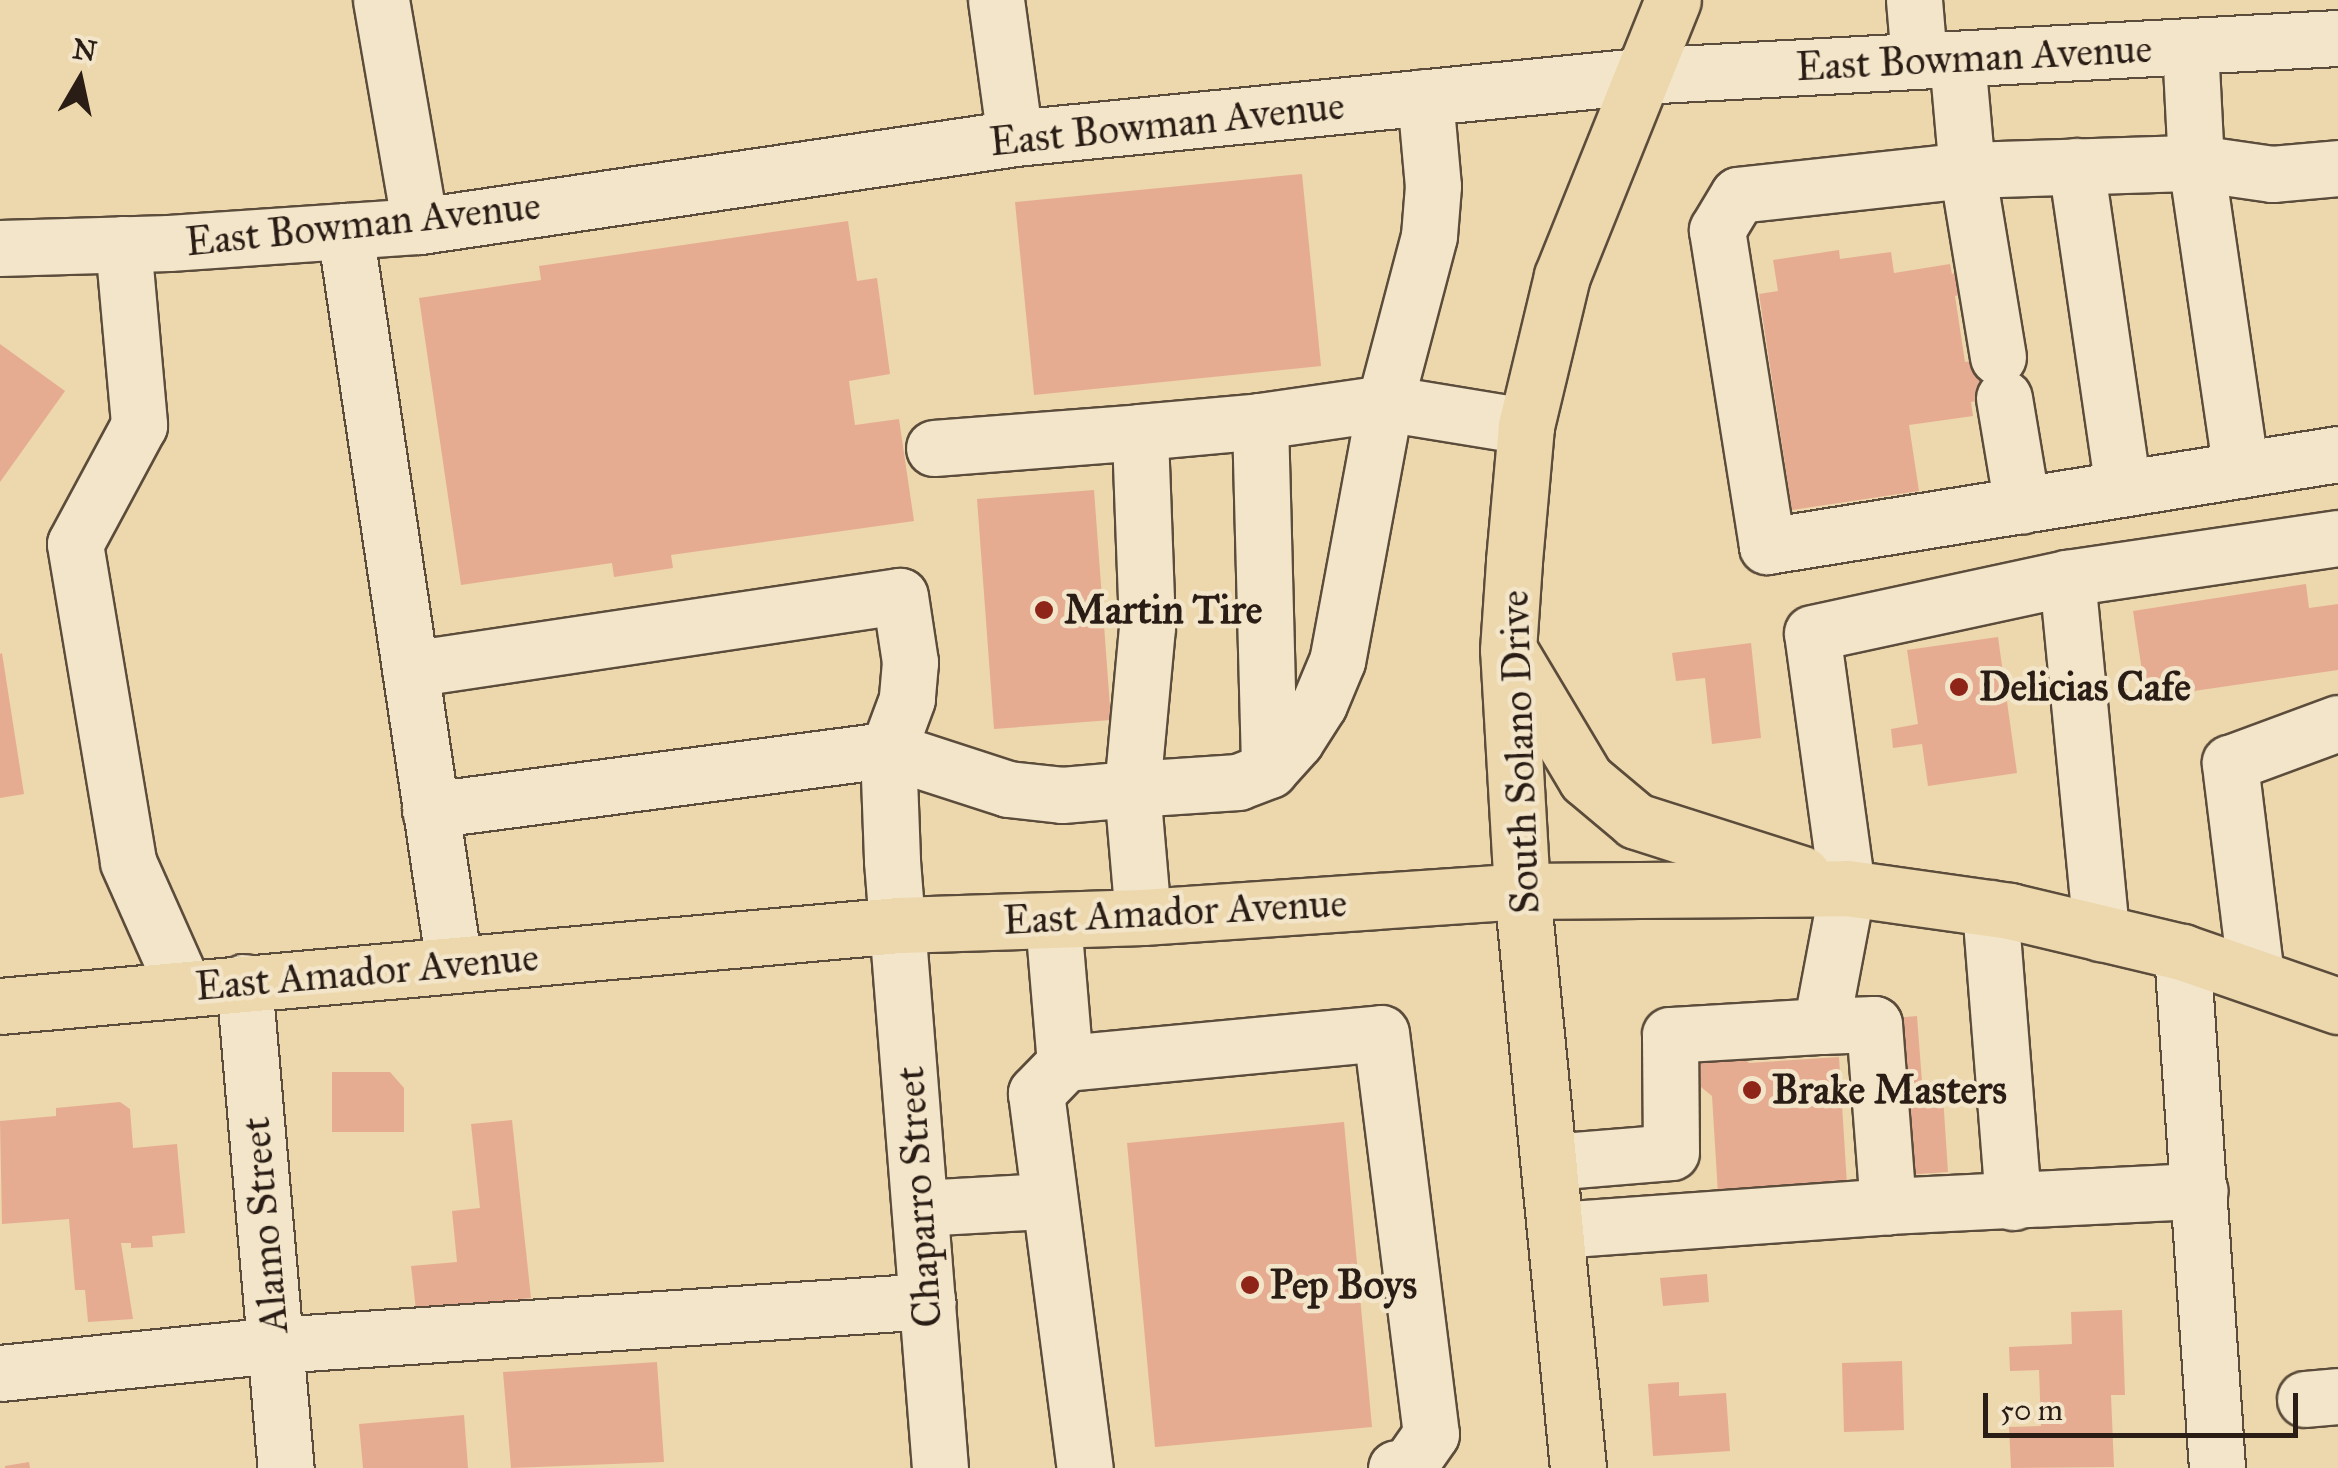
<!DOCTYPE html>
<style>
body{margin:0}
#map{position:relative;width:2338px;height:1468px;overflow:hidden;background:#edd7ac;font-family:"IM FELL Great Primer",serif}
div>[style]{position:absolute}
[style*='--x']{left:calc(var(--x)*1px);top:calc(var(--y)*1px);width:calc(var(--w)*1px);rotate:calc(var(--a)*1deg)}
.building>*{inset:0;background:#e6ac92}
.roads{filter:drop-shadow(2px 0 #5b4c3b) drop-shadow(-2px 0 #5b4c3b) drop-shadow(0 2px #5b4c3b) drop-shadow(0 -2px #5b4c3b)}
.minor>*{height:55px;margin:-27.5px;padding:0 27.5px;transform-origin:27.5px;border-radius:27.5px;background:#f3e5c9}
.major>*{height:55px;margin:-27.5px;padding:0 27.5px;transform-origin:27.5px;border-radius:27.5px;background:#edd7ac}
.dots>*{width:28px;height:28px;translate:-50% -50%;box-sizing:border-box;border:5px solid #f3e5c9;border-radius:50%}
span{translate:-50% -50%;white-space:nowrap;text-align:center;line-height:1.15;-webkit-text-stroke:9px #f3e5c9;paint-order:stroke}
.street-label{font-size:40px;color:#2a1d15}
.poi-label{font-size:40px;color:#2a1d15;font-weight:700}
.left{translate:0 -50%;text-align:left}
.north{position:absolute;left:30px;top:30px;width:100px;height:100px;-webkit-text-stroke:8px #f3e5c9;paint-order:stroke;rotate:9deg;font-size:28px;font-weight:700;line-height:40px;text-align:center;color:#2a1d15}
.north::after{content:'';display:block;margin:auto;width:35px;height:45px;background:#2a1d15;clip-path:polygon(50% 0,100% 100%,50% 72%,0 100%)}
.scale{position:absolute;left:1983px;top:1393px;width:315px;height:45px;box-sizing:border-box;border:5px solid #2a1d15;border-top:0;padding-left:12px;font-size:30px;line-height:35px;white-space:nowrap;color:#2a1d15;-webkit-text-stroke:8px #f3e5c9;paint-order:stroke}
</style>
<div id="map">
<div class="building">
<div style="clip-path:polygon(1302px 174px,1321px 366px,1034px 395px,1015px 202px)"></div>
<div style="clip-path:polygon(848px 221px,857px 281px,877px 278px,890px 374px,849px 381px,855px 425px,899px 419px,914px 521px,671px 555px,673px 568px,614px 577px,612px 563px,461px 585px,419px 298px,541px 280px,539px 266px)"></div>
<div style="clip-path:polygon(1839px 250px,1840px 259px,1891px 252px,1894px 273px,1950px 264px,1952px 274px,1964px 272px,1967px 294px,1955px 296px,1965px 362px,2014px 354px,2020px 395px,1971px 402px,1973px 416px,1909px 425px,1919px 491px,1792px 510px,1759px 294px,1778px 291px,1773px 260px)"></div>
<div style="clip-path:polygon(0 344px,65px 391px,0 482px)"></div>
<div style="clip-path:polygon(1094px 490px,1111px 720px,994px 729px,977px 499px)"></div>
<div style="clip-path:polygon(2306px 584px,2309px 608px,2338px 604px,2338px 670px,2146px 698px,2133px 611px)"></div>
<div style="clip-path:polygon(1998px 637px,2017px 773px,1928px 786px,1922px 744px,1893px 748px,1891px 729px,1918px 724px,1907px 650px)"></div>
<div style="clip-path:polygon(1751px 643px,1761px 738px,1712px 744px,1705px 678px,1676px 681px,1672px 653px)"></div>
<div style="clip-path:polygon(2px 653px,24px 794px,0 798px,0 654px)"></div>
<div style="clip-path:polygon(1917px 1016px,1922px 1082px,1942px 1081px,1948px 1172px,1905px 1175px,1894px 1018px)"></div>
<div style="clip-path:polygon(1731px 1047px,1749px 1063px,1839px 1057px,1847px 1185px,1718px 1194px,1712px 1096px,1701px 1087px,1700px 1063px,1712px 1049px)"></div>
<div style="clip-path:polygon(332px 1072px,390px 1072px,404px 1088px,404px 1132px,332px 1132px)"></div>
<div style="clip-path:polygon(120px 1102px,130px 1109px,133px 1148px,177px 1144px,185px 1233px,152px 1236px,153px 1247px,131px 1248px,131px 1243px,121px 1243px,133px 1319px,88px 1322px,85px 1290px,75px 1290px,69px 1219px,2px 1224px,0 1121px,56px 1116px,56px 1108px)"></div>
<div style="clip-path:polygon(512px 1120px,531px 1298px,416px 1310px,411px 1266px,457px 1262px,452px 1211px,480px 1208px,471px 1124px)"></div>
<div style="clip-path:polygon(1344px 1122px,1372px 1427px,1155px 1447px,1127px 1143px)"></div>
<div style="clip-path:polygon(1707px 1274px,1709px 1302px,1663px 1306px,1660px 1278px)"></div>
<div style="clip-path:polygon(2122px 1310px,2125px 1395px,2111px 1395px,2114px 1467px,2011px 1468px,2009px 1427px,2041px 1426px,2039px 1370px,2010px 1371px,2009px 1347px,2072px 1344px,2071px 1312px)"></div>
<div style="clip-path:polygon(1902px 1361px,1904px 1430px,1844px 1432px,1842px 1363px)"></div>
<div style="clip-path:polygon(657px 1362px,664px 1462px,511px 1468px,503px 1372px)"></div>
<div style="clip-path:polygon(1679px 1382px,1679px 1396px,1726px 1393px,1730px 1451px,1653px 1456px,1648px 1384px)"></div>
<div style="clip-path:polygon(464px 1415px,468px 1468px,363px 1468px,359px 1424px)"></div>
<div style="clip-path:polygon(29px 1462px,30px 1468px,5px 1468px,5px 1466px)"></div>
</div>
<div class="roads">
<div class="minor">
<div style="--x:381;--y:0;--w:229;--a:80.2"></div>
<div style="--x:996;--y:0;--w:139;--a:82.2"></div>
<div style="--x:1914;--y:0;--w:60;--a:85.2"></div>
<div style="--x:2190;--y:46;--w:117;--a:87.1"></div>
<div style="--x:2196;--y:163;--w:310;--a:81.7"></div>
<div style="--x:1957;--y:59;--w:111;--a:84.9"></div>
<div style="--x:1967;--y:170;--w:230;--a:173.8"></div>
<div style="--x:1738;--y:195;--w:41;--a:121"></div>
<div style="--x:1717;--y:230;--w:320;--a:81"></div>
<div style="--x:1767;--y:546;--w:578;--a:-9.15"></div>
<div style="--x:1425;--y:97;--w:89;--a:84.9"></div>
<div style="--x:1433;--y:186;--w:50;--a:94.6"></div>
<div style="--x:1429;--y:236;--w:173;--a:104.8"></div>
<div style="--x:1385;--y:403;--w:143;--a:9.3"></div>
<div style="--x:2076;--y:166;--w:325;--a:81.7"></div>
<div style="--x:345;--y:231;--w:742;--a:81.55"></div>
<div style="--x:123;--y:244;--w:182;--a:84.9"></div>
<div style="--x:139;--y:425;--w:135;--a:118.3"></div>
<div style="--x:75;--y:544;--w:322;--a:80.5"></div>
<div style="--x:128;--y:862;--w:138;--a:66"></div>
<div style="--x:0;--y:248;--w:169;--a:-1.7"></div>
<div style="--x:169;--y:243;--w:252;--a:-3.9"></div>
<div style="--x:420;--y:226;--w:601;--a:-8.41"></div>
<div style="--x:1015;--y:138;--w:628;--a:-5.67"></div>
<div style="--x:1640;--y:76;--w:699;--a:-3.12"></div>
<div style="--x:1998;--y:357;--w:190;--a:-99.4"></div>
<div style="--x:1967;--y:170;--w:229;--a:-1.8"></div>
<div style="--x:2196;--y:163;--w:77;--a:8.2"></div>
<div style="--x:2272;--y:174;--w:66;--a:-5.2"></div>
<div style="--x:2004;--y:398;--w:109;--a:80.5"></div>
<div style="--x:1260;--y:421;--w:126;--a:-8.2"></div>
<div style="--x:1385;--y:403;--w:262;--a:100.5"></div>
<div style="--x:1337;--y:661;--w:47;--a:112.7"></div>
<div style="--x:1319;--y:704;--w:43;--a:122.6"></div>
<div style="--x:1296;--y:740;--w:40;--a:132"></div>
<div style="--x:1269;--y:770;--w:33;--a:159"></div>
<div style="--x:1238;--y:782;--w:106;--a:176.2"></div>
<div style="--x:1132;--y:789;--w:163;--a:-84.7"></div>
<div style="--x:1147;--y:627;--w:195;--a:-92.1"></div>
<div style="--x:1140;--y:432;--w:121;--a:-5.2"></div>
<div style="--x:1260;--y:421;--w:349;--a:88.5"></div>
<div style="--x:934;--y:448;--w:207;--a:-4.4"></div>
<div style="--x:2067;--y:578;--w:274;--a:-8.4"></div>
<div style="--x:410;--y:669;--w:495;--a:-8.5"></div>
<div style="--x:900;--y:596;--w:67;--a:81.4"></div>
<div style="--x:910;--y:662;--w:37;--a:95"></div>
<div style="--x:907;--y:699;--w:54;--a:110.4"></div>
<div style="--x:888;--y:750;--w:126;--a:18"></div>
<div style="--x:1008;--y:789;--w:54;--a:6.3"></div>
<div style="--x:1062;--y:795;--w:70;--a:-4.9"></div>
<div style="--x:1132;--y:789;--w:128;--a:85.1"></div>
<div style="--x:430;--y:810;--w:462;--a:-7.5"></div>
<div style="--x:888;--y:750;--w:111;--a:87.9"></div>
<div style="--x:892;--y:861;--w:609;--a:85.48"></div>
<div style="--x:1990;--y:908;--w:295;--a:85.5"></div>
<div style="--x:1053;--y:921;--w:143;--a:85.2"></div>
<div style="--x:1065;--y:1063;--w:42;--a:134"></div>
<div style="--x:1036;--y:1093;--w:378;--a:82.6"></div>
<div style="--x:2182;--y:952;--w:517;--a:86.12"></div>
<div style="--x:2256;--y:976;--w:215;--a:-97"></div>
<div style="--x:2230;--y:763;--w:115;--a:-20.3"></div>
<div style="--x:244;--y:982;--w:488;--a:85.1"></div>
<div style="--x:1821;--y:1026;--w:53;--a:-2.2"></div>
<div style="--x:1874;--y:1024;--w:183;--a:85.6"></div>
<div style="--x:1065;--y:1063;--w:317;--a:-5.4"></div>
<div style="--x:1381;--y:1033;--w:404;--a:82.9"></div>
<div style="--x:1431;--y:1434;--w:40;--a:124.9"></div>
<div style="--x:1408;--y:1467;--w:12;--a:175"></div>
<div style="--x:1550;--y:1162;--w:121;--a:-4.7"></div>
<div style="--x:1671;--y:1152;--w:117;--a:-90.5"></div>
<div style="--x:1670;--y:1035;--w:151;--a:-3.4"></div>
<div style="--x:1821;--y:1026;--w:140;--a:-79.3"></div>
<div style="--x:1847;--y:888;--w:257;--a:-97.8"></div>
<div style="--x:1812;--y:633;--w:261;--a:-12.2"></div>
<div style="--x:2067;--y:578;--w:357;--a:84.5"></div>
<div style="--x:920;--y:1208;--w:127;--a:-3.2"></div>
<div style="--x:1557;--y:1230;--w:332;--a:-4.1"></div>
<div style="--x:1888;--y:1206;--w:312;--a:-2.8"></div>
<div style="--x:0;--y:1373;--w:276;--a:-5.8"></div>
<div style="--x:275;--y:1345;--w:654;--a:-3.85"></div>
<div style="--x:2305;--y:1399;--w:33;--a:-5"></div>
</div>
<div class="major">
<div style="--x:1512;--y:655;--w:144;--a:59.2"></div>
<div style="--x:1586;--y:779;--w:65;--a:40"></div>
<div style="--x:1636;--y:821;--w:174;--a:17.7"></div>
<div style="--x:0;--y:1006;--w:903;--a:-5.15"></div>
<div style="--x:899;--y:925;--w:244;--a:-1.9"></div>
<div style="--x:1143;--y:917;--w:380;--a:-3.9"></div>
<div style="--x:1522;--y:891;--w:325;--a:-0.5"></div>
<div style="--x:1847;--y:888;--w:165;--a:8"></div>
<div style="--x:2010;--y:911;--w:177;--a:13.4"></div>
<div style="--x:2182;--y:952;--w:165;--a:19.1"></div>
<div style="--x:1578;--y:1468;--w:580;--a:-95.54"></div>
<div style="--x:1522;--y:891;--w:241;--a:-93.3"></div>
<div style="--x:1508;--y:650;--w:89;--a:-86.1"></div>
<div style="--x:1514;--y:561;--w:136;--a:-84.9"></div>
<div style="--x:1526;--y:426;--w:154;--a:-76.5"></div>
<div style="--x:1562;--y:276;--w:297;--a:-68.1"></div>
</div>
</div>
<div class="dots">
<div style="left:1044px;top:610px;background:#8f2418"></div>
<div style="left:1959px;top:687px;background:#8f2418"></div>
<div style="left:1752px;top:1090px;background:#8f2418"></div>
<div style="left:1250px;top:1285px;background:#8f2418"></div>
</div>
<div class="street-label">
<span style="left:1974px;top:58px;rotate:-3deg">East Bowman Avenue</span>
<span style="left:1167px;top:124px;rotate:-6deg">East Bowman Avenue</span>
<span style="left:363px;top:224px;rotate:-6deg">East Bowman Avenue</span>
<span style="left:1520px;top:752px;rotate:-92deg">South Solano Drive</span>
<span style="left:1175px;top:912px;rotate:-3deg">East Amador Avenue</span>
<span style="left:367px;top:972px;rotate:-5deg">East Amador Avenue</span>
<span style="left:919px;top:1197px;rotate:-94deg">Chaparro Street</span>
<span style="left:265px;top:1225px;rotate:-95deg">Alamo Street</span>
</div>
<div class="poi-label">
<span class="left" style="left:1064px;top:610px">Martin Tire</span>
<span class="left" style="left:1979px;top:687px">Delicias Cafe</span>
<span class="left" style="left:1772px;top:1090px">Brake Masters</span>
<span class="left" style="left:1270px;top:1285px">Pep Boys</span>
</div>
<div class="north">N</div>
<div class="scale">50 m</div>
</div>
